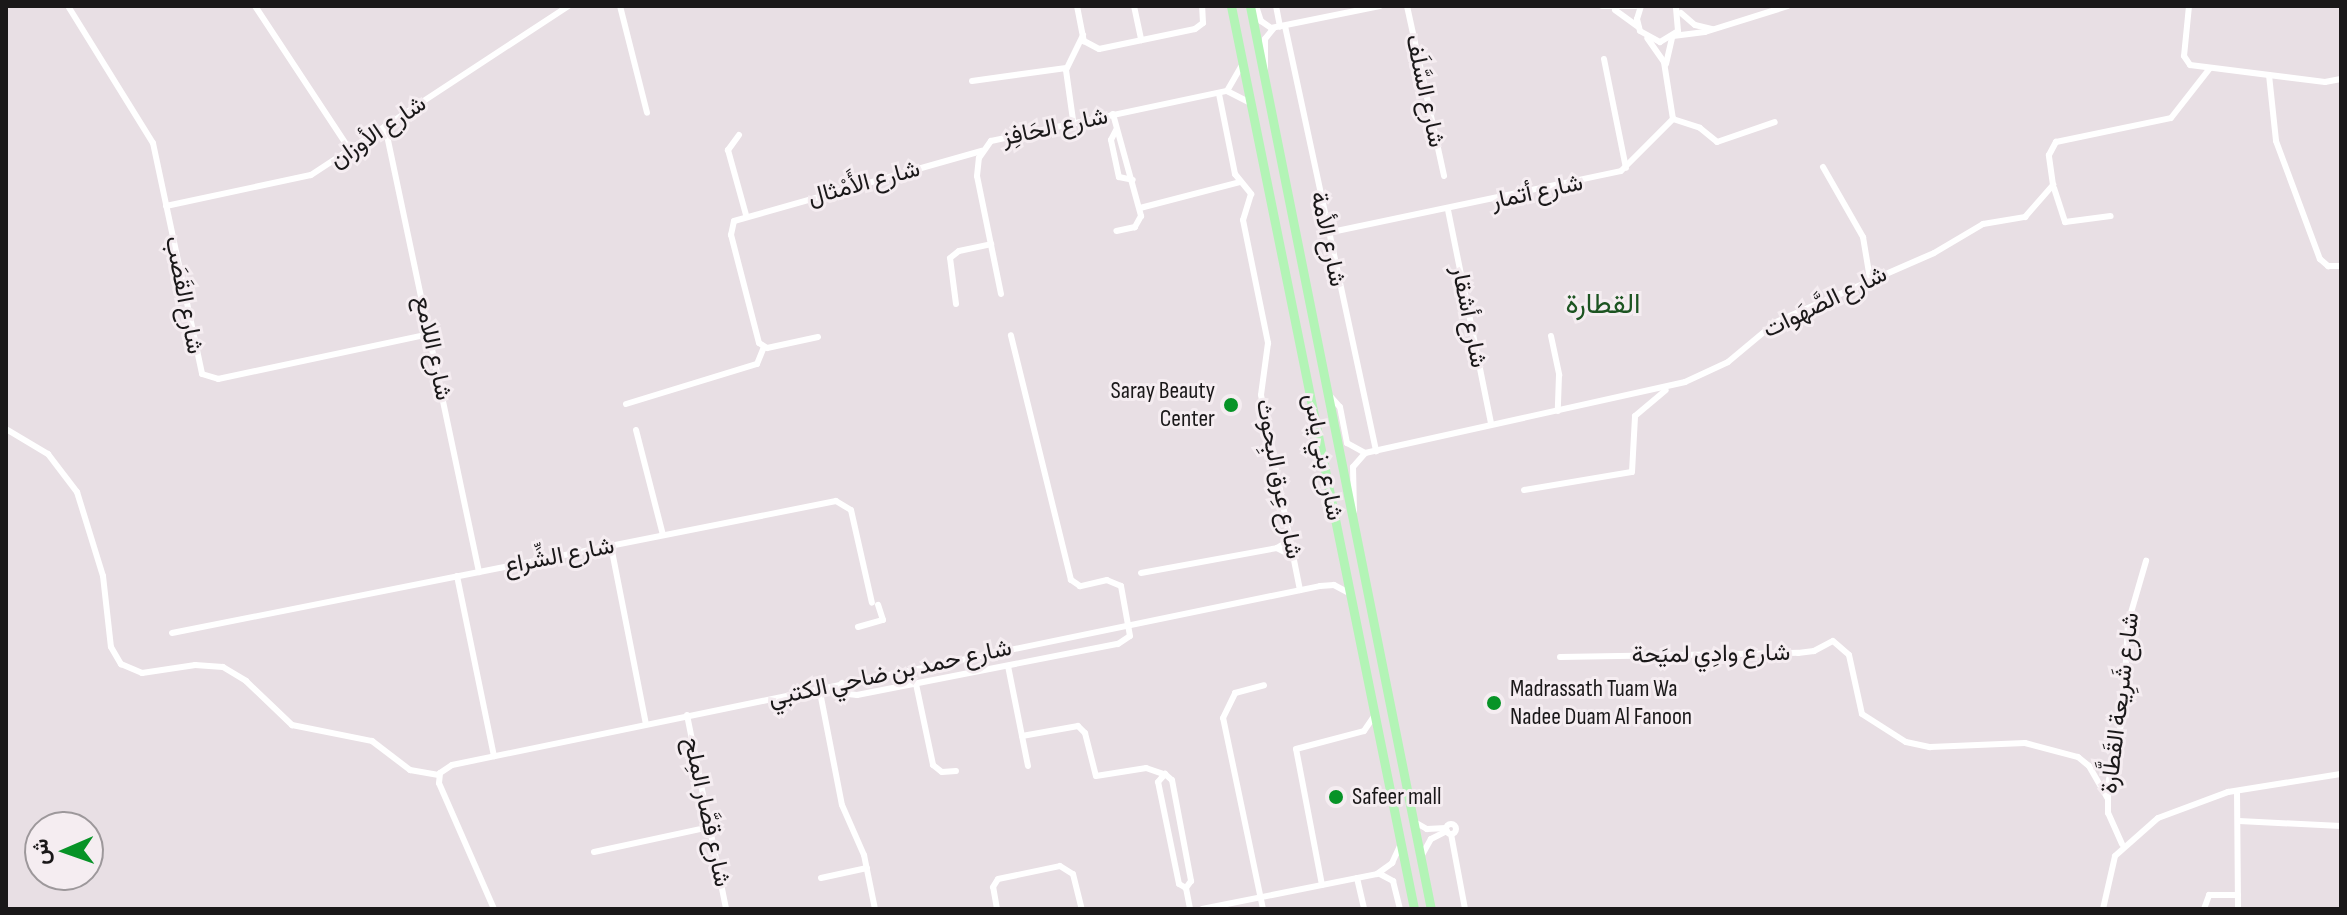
<!DOCTYPE html>
<meta charset="utf-8">
<style>
body{margin:0}
#map{position:relative;width:2347px;height:915px;overflow:hidden;background:#e8dfe4;font-family:"Sofia Sans Condensed",Vazirmatn,sans-serif}
div>[style]{position:absolute}
[style*='--x']{left:calc(var(--x)*1px);top:calc(var(--y)*1px);width:calc(var(--w)*1px);rotate:calc(var(--a)*1deg)}
.street>*{height:6px;margin:-3px;padding:0 3px;transform-origin:3px;border-radius:3px;background:#fff}
.street>.ring{margin:-3px;padding:0;box-sizing:content-box;background:none;border:6px solid #fff;border-radius:50%}
.primary>*{height:9px;margin:-4.5px;padding:0 4.5px;transform-origin:4.5px;border-radius:4.5px;background:#b3f4b6}
.dots>*{width:22px;height:22px;translate:-50% -50%;box-sizing:border-box;border:4px solid #f5edf1;border-radius:50%}
span{translate:-50% -50%;white-space:nowrap;text-align:center;line-height:1.15;-webkit-text-stroke:6px #f5edf1;paint-order:stroke}
.street-label{font-size:24px;color:#1a1819}
.poi-label{font-size:24px;color:#1a1819}
.right{translate:-100% -50%;text-align:right}
.left{translate:0 -50%;text-align:left}
.quarter-label{font-size:28px;color:#1c5421}
.frame{position:absolute;inset:0;border:8px solid #1a1819;pointer-events:none}
.north{position:absolute;left:24px;top:811px;width:80px;height:80px;box-sizing:border-box;background:#f5edf1;border:2px solid #9d989b;border-radius:50%;rotate:268deg;font-size:22px;font-weight:700;line-height:32px;text-align:center;color:#1a1819}
.north::after{content:'';display:block;margin:auto;width:28px;height:36px;background:#079327;clip-path:polygon(50% 0,100% 100%,50% 72%,0 100%)}
</style>
<div id="map">
<div class="street">
<div style="--x:68;--y:6;--w:161;--a:58.2"></div>
<div style="--x:153;--y:143;--w:236;--a:78"></div>
<div style="--x:202;--y:374;--w:17;--a:17"></div>
<div style="--x:218;--y:379;--w:217;--a:-12"></div>
<div style="--x:255;--y:6;--w:173;--a:56.6"></div>
<div style="--x:620;--y:6;--w:110;--a:75.8"></div>
<div style="--x:1077;--y:6;--w:36;--a:79"></div>
<div style="--x:1084;--y:41;--w:17;--a:28"></div>
<div style="--x:1099;--y:49;--w:98;--a:-11.8"></div>
<div style="--x:1195;--y:29;--w:10;--a:-37"></div>
<div style="--x:1203;--y:23;--w:17;--a:-93"></div>
<div style="--x:1134;--y:6;--w:35;--a:78"></div>
<div style="--x:1256;--y:6;--w:16;--a:72"></div>
<div style="--x:1261;--y:21;--w:12;--a:35"></div>
<div style="--x:1271;--y:28;--w:111;--a:-11.4"></div>
<div style="--x:1276;--y:6;--w:21;--a:79"></div>
<div style="--x:1407;--y:6;--w:174;--a:77.7"></div>
<div style="--x:1602;--y:6;--w:34;--a:0"></div>
<div style="--x:1641;--y:6;--w:14;--a:107"></div>
<div style="--x:1637;--y:19;--w:12;--a:76"></div>
<div style="--x:1640;--y:31;--w:23;--a:29"></div>
<div style="--x:1660;--y:42;--w:21;--a:-31"></div>
<div style="--x:1678;--y:31;--w:25;--a:-95"></div>
<div style="--x:2189;--y:6;--w:50;--a:95.7"></div>
<div style="--x:2184;--y:56;--w:11;--a:56"></div>
<div style="--x:2190;--y:65;--w:136;--a:7.2"></div>
<div style="--x:2325;--y:82;--w:16;--a:-11"></div>
<div style="--x:1615;--y:10;--w:29;--a:36"></div>
<div style="--x:1681;--y:13;--w:18;--a:41"></div>
<div style="--x:1695;--y:25;--w:18;--a:13"></div>
<div style="--x:1285;--y:26;--w:435;--a:77.9"></div>
<div style="--x:1673;--y:36;--w:32;--a:-7"></div>
<div style="--x:1705;--y:32;--w:87;--a:-17.4"></div>
<div style="--x:1604;--y:59;--w:111;--a:78.6"></div>
<div style="--x:1666;--y:64;--w:28;--a:-77"></div>
<div style="--x:1265;--y:68;--w:29;--a:-90"></div>
<div style="--x:1265;--y:39;--w:14;--a:-51"></div>
<div style="--x:2269;--y:75;--w:66;--a:83.9"></div>
<div style="--x:2276;--y:141;--w:126;--a:69.6"></div>
<div style="--x:2320;--y:259;--w:11;--a:41"></div>
<div style="--x:2328;--y:266;--w:13;--a:0"></div>
<div style="--x:972;--y:81;--w:95;--a:-7.9"></div>
<div style="--x:1227;--y:91;--w:28;--a:-60"></div>
<div style="--x:1219;--y:94;--w:82;--a:78.7"></div>
<div style="--x:1235;--y:174;--w:26;--a:51"></div>
<div style="--x:1251;--y:194;--w:27;--a:107"></div>
<div style="--x:1243;--y:220;--w:126;--a:78.5"></div>
<div style="--x:1268;--y:343;--w:52;--a:97.7"></div>
<div style="--x:1261;--y:395;--w:199;--a:78.7"></div>
<div style="--x:1113;--y:114;--w:106;--a:74.6"></div>
<div style="--x:1141;--y:216;--w:13;--a:119"></div>
<div style="--x:1135;--y:227;--w:19;--a:168"></div>
<div style="--x:1673;--y:119;--w:28;--a:18"></div>
<div style="--x:1700;--y:128;--w:22;--a:39"></div>
<div style="--x:1717;--y:142;--w:61;--a:-19"></div>
<div style="--x:1073;--y:120;--w:50;--a:-98"></div>
<div style="--x:1066;--y:70;--w:39;--a:-64"></div>
<div style="--x:385;--y:126;--w:456;--a:78.1"></div>
<div style="--x:1116;--y:130;--w:11;--a:117"></div>
<div style="--x:1111;--y:140;--w:38;--a:78"></div>
<div style="--x:1119;--y:177;--w:14;--a:12"></div>
<div style="--x:739;--y:135;--w:19;--a:126"></div>
<div style="--x:728;--y:150;--w:67;--a:74.5"></div>
<div style="--x:1823;--y:167;--w:81;--a:60.3"></div>
<div style="--x:1863;--y:237;--w:43;--a:80.5"></div>
<div style="--x:2054;--y:188;--w:36;--a:72"></div>
<div style="--x:2065;--y:222;--w:46;--a:-7.4"></div>
<div style="--x:166;--y:206;--w:148;--a:-12.1"></div>
<div style="--x:311;--y:175;--w:308;--a:-33.3"></div>
<div style="--x:1140;--y:208;--w:103;--a:-14.6"></div>
<div style="--x:1448;--y:210;--w:218;--a:78.6"></div>
<div style="--x:1327;--y:233;--w:300;--a:-11.9"></div>
<div style="--x:1621;--y:171;--w:74;--a:-45"></div>
<div style="--x:1673;--y:119;--w:58;--a:-99"></div>
<div style="--x:1664;--y:62;--w:29;--a:-125"></div>
<div style="--x:1001;--y:294;--w:120;--a:-101.5"></div>
<div style="--x:977;--y:176;--w:18;--a:-84"></div>
<div style="--x:979;--y:158;--w:21;--a:-55"></div>
<div style="--x:991;--y:141;--w:241;--a:-12"></div>
<div style="--x:1227;--y:91;--w:27;--a:27"></div>
<div style="--x:956;--y:304;--w:46;--a:-97.4"></div>
<div style="--x:950;--y:258;--w:11;--a:-38"></div>
<div style="--x:959;--y:251;--w:33;--a:-12"></div>
<div style="--x:1551;--y:336;--w:40;--a:78"></div>
<div style="--x:1559;--y:375;--w:36;--a:92"></div>
<div style="--x:818;--y:337;--w:52;--a:167.8"></div>
<div style="--x:767;--y:348;--w:9;--a:-148"></div>
<div style="--x:759;--y:343;--w:112;--a:-104.5"></div>
<div style="--x:731;--y:235;--w:14;--a:-78"></div>
<div style="--x:734;--y:221;--w:258;--a:-15.8"></div>
<div style="--x:1331;--y:397;--w:13;--a:48"></div>
<div style="--x:1340;--y:407;--w:37;--a:79"></div>
<div style="--x:1347;--y:443;--w:21;--a:29"></div>
<div style="--x:626;--y:404;--w:137;--a:-17"></div>
<div style="--x:757;--y:364;--w:18;--a:-68"></div>
<div style="--x:6;--y:429;--w:49;--a:30.8"></div>
<div style="--x:48;--y:454;--w:48;--a:52.7"></div>
<div style="--x:77;--y:492;--w:88;--a:72.8"></div>
<div style="--x:103;--y:576;--w:71;--a:83.6"></div>
<div style="--x:111;--y:647;--w:20;--a:60"></div>
<div style="--x:121;--y:664;--w:23;--a:23"></div>
<div style="--x:142;--y:673;--w:54;--a:-8.6"></div>
<div style="--x:195;--y:665;--w:28;--a:4"></div>
<div style="--x:223;--y:667;--w:27;--a:31"></div>
<div style="--x:246;--y:681;--w:64;--a:43.7"></div>
<div style="--x:292;--y:725;--w:82;--a:11.3"></div>
<div style="--x:372;--y:741;--w:48;--a:37.3"></div>
<div style="--x:410;--y:770;--w:29;--a:10"></div>
<div style="--x:636;--y:430;--w:108;--a:75.6"></div>
<div style="--x:1524;--y:490;--w:109;--a:-9.5"></div>
<div style="--x:1632;--y:472;--w:56;--a:-86.9"></div>
<div style="--x:1635;--y:416;--w:40;--a:-40"></div>
<div style="--x:1354;--y:511;--w:44;--a:-91.3"></div>
<div style="--x:1353;--y:467;--w:18;--a:-49"></div>
<div style="--x:1365;--y:453;--w:328;--a:-12.5"></div>
<div style="--x:1685;--y:382;--w:47;--a:-24.9"></div>
<div style="--x:1728;--y:362;--w:62;--a:-39.8"></div>
<div style="--x:1776;--y:322;--w:172;--a:-23.6"></div>
<div style="--x:1934;--y:253;--w:57;--a:-30.6"></div>
<div style="--x:1983;--y:224;--w:43;--a:-9.5"></div>
<div style="--x:2025;--y:217;--w:43;--a:-48.8"></div>
<div style="--x:2053;--y:185;--w:30;--a:-98"></div>
<div style="--x:2049;--y:155;--w:15;--a:-62"></div>
<div style="--x:2056;--y:142;--w:117;--a:-11.8"></div>
<div style="--x:2171;--y:118;--w:63;--a:-52"></div>
<div style="--x:611;--y:546;--w:181;--a:78.9"></div>
<div style="--x:1277;--y:548;--w:19;--a:28"></div>
<div style="--x:1141;--y:573;--w:138;--a:-10.4"></div>
<div style="--x:1277;--y:548;--w:15;--a:-32"></div>
<div style="--x:457;--y:576;--w:184;--a:78.4"></div>
<div style="--x:858;--y:627;--w:26;--a:-16"></div>
<div style="--x:883;--y:620;--w:16;--a:-108"></div>
<div style="--x:172;--y:633;--w:677;--a:-11.24"></div>
<div style="--x:836;--y:501;--w:17;--a:31"></div>
<div style="--x:851;--y:510;--w:95;--a:77.3"></div>
<div style="--x:1560;--y:657;--w:238;--a:-1"></div>
<div style="--x:1798;--y:653;--w:16;--a:-7"></div>
<div style="--x:1814;--y:651;--w:21;--a:-28"></div>
<div style="--x:1833;--y:641;--w:21;--a:41"></div>
<div style="--x:1849;--y:655;--w:60;--a:77.6"></div>
<div style="--x:1862;--y:714;--w:52;--a:32.5"></div>
<div style="--x:1906;--y:742;--w:25;--a:12"></div>
<div style="--x:1930;--y:747;--w:95;--a:-2.4"></div>
<div style="--x:2025;--y:743;--w:55;--a:14.8"></div>
<div style="--x:2078;--y:757;--w:14;--a:39"></div>
<div style="--x:2089;--y:766;--w:38;--a:60"></div>
<div style="--x:1008;--y:666;--w:102;--a:78.7"></div>
<div style="--x:842;--y:683;--w:13;--a:61"></div>
<div style="--x:848;--y:694;--w:9;--a:6"></div>
<div style="--x:857;--y:695;--w:266;--a:-11.1"></div>
<div style="--x:1118;--y:644;--w:14;--a:-34"></div>
<div style="--x:1130;--y:636;--w:51;--a:-100.2"></div>
<div style="--x:1121;--y:586;--w:15;--a:-157"></div>
<div style="--x:1107;--y:580;--w:28;--a:167"></div>
<div style="--x:1080;--y:586;--w:11;--a:-146"></div>
<div style="--x:1071;--y:580;--w:252;--a:-103.8"></div>
<div style="--x:916;--y:684;--w:83;--a:78.1"></div>
<div style="--x:933;--y:765;--w:11;--a:38"></div>
<div style="--x:942;--y:772;--w:14;--a:-4"></div>
<div style="--x:819;--y:687;--w:120;--a:79"></div>
<div style="--x:842;--y:805;--w:55;--a:66.3"></div>
<div style="--x:864;--y:855;--w:55;--a:78.5"></div>
<div style="--x:687;--y:715;--w:198;--a:78.6"></div>
<div style="--x:1022;--y:736;--w:57;--a:-10.1"></div>
<div style="--x:1078;--y:726;--w:10;--a:45"></div>
<div style="--x:1085;--y:733;--w:44;--a:75.7"></div>
<div style="--x:1096;--y:776;--w:51;--a:-9.1"></div>
<div style="--x:1146;--y:768;--w:18;--a:19"></div>
<div style="--x:1165;--y:774;--w:9;--a:41"></div>
<div style="--x:1172;--y:780;--w:103;--a:79.3"></div>
<div style="--x:1191;--y:881;--w:9;--a:126"></div>
<div style="--x:1186;--y:888;--w:8;--a:-150"></div>
<div style="--x:1179;--y:884;--w:104;--a:-101.6"></div>
<div style="--x:1158;--y:782;--w:11;--a:-49"></div>
<div style="--x:2237;--y:791;--w:118;--a:89.5"></div>
<div style="--x:1413;--y:821;--w:16;--a:30"></div>
<div style="--x:1427;--y:829;--w:19;--a:-3"></div>
<div style="--x:2239;--y:821;--w:102;--a:2.8"></div>
<div class="ring" style="left:1446px;top:824px;width:4px;height:4px"></div>
<div style="--x:1451;--y:834;--w:76;--a:79.4"></div>
<div style="--x:2122;--y:844;--w:34;--a:-114"></div>
<div style="--x:2108;--y:813;--w:29;--a:-90"></div>
<div style="--x:2108;--y:784;--w:71;--a:-77.7"></div>
<div style="--x:2123;--y:715;--w:92;--a:-86.9"></div>
<div style="--x:2128;--y:623;--w:65;--a:-73.8"></div>
<div style="--x:594;--y:852;--w:119;--a:-12.2"></div>
<div style="--x:1422;--y:855;--w:18;--a:-61"></div>
<div style="--x:1431;--y:839;--w:18;--a:-27"></div>
<div style="--x:1380;--y:874;--w:15;--a:28"></div>
<div style="--x:1393;--y:881;--w:29;--a:76"></div>
<div style="--x:821;--y:878;--w:47;--a:-12.3"></div>
<div style="--x:1357;--y:878;--w:32;--a:77"></div>
<div style="--x:1322;--y:885;--w:138;--a:-100.8"></div>
<div style="--x:1296;--y:749;--w:70;--a:-14.8"></div>
<div style="--x:1364;--y:731;--w:18;--a:-56"></div>
<div style="--x:1186;--y:888;--w:21;--a:79"></div>
<div style="--x:494;--y:909;--w:137;--a:-113.6"></div>
<div style="--x:439;--y:783;--w:10;--a:-84"></div>
<div style="--x:440;--y:773;--w:14;--a:-34"></div>
<div style="--x:452;--y:765;--w:886;--a:-11.65"></div>
<div style="--x:1320;--y:586;--w:14;--a:-4"></div>
<div style="--x:1334;--y:585;--w:17;--a:28"></div>
<div style="--x:997;--y:909;--w:22;--a:-100"></div>
<div style="--x:993;--y:887;--w:9;--a:-58"></div>
<div style="--x:998;--y:879;--w:63;--a:-11.8"></div>
<div style="--x:1060;--y:866;--w:15;--a:32"></div>
<div style="--x:1073;--y:874;--w:36;--a:76"></div>
<div style="--x:1202;--y:909;--w:178;--a:-11.3"></div>
<div style="--x:1377;--y:874;--w:19;--a:-36"></div>
<div style="--x:1392;--y:863;--w:19;--a:-65"></div>
<div style="--x:1263;--y:909;--w:195;--a:-101.8"></div>
<div style="--x:1223;--y:718;--w:28;--a:-64"></div>
<div style="--x:1235;--y:693;--w:30;--a:-15"></div>
<div style="--x:2103;--y:909;--w:54;--a:-77.2"></div>
<div style="--x:2115;--y:856;--w:57;--a:-41.5"></div>
<div style="--x:2158;--y:818;--w:75;--a:-20.4"></div>
<div style="--x:2228;--y:792;--w:114;--a:-9.1"></div>
<div style="--x:2204;--y:909;--w:15;--a:-70"></div>
<div style="--x:2209;--y:895;--w:29;--a:0"></div>
</div>
<div class="primary">
<div style="--x:1231;--y:6;--w:921;--a:78.54"></div>
<div style="--x:1250;--y:6;--w:921;--a:78.67"></div>
</div>
<div class="dots">
<div style="left:1231px;top:405px;background:#079327"></div>
<div style="left:1494px;top:703px;background:#079327"></div>
<div style="left:1336px;top:797px;background:#079327"></div>
</div>
<div class="street-label">
<span style="left:1425px;top:91px;rotate:78deg">شارع السَّلَف</span>
<span style="left:1055px;top:127px;rotate:-12deg">شارع الحَافِز</span>
<span style="left:378px;top:132px;rotate:-34deg">شارع الأوزان</span>
<span style="left:864px;top:183px;rotate:-15deg">شارع الأَمْثال</span>
<span style="left:1537px;top:192px;rotate:-12deg">شارع أتمار</span>
<span style="left:1328px;top:239px;rotate:78deg">شارع الأمة</span>
<span style="left:184px;top:295px;rotate:79deg">شارع القَصَب</span>
<span style="left:1825px;top:302px;rotate:-26deg">شارع الصَّهَوات</span>
<span style="left:1469px;top:317px;rotate:79deg">شارع أشقار</span>
<span style="left:433px;top:348px;rotate:78deg">شارع اللامع</span>
<span style="left:1323px;top:457px;rotate:79deg">شارع بني ياس</span>
<span style="left:1279px;top:479px;rotate:79deg">شارع عِرق البِحوث</span>
<span style="left:559px;top:556px;rotate:-11deg">شارع الشِّراع</span>
<span style="left:1711px;top:654px;rotate:-1deg">شارع وادِي لميَحة</span>
<span style="left:890px;top:673px;rotate:-12deg">شارع حمد بن ضاحي الكتبي</span>
<span style="left:2120px;top:703px;rotate:-83deg">شارع شَرِيعة القَطَّارة</span>
<span style="left:707px;top:812px;rotate:78deg">شارع قصَّار المِلح</span>
</div>
<div class="poi-label">
<span class="right" style="left:1215px;top:405px">Saray Beauty<br>Center</span>
<span class="left" style="left:1510px;top:703px">Madrassath Tuam Wa<br>Nadee Duam Al Fanoon</span>
<span class="left" style="left:1352px;top:797px">Safeer mall</span>
</div>
<div class="quarter-label">
<span style="left:1603px;top:305px">القطارة</span>
</div>
<div class="frame"></div>
<div class="north">ش</div>
</div>
